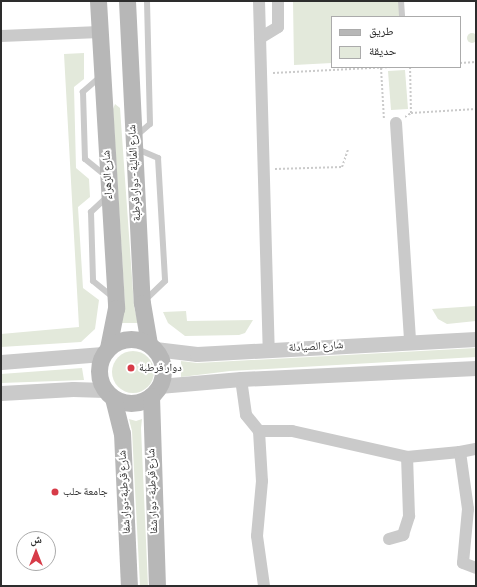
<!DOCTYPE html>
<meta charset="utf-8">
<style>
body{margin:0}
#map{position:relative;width:477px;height:587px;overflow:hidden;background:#fff;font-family:"Sofia Sans Condensed","Noto Naskh Arabic",sans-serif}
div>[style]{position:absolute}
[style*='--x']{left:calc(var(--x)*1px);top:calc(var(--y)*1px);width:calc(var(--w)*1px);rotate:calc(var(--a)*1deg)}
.green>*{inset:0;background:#e3e9db}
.round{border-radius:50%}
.path>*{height:2px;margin-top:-1px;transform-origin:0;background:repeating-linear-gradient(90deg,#cacaca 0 2px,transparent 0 4px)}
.service>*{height:6px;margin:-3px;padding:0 3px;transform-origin:3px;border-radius:3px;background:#cacaca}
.minor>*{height:12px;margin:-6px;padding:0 6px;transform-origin:6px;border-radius:6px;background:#cacaca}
.tertiary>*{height:15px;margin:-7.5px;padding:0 7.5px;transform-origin:7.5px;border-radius:7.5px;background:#cacaca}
.secondary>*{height:17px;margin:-8.5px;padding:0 8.5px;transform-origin:8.5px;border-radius:8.5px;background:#b7b7b7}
.secondary>.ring{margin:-8.5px;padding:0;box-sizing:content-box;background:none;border:17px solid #b7b7b7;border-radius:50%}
.dots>*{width:11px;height:11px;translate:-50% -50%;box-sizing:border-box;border:2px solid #fff;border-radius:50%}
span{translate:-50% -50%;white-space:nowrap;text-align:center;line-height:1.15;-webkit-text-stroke:4px #fff;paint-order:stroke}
.street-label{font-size:11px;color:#2d2d2d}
.poi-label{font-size:11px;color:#2d2d2d}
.left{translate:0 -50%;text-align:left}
.frame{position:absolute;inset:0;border:2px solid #2d2d2d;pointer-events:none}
.legend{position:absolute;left:331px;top:16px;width:130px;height:52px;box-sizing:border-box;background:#fff;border:1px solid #ababab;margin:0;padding:5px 7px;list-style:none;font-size:12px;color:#2d2d2d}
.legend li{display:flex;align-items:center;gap:8px;height:20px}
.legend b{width:20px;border:1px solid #ababab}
.north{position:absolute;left:16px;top:531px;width:40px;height:40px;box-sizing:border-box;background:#fff;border:1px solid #ababab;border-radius:50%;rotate:0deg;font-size:11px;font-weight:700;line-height:16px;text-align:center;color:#2d2d2d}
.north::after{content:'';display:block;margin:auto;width:14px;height:18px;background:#d73b48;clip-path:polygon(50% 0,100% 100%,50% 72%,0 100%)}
</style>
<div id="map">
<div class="green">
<div style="clip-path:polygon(293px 1px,401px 1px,402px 17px,332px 17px,332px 63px,294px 65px)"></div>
<div class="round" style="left:467px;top:33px;width:10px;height:10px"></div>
<div style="clip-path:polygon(84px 53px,84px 79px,74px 87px,76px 168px,89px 179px,90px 197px,78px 207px,83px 288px,99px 300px,95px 329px,81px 342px,1px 347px,1px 334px,79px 327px,64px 54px)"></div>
<div style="clip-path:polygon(405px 70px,408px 109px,391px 110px,388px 71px)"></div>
<div style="clip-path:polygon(115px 104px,120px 108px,134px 306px,138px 323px,121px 323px,125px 306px,113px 109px)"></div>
<div style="clip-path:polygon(476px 306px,476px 321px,447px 324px,438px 319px,432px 309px)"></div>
<div style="clip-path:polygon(186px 311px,187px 321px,253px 320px,245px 333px,239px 335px,185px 336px,168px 323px,163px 312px)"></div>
<div style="clip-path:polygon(476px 348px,476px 357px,230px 371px,181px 377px,181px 361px,197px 363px)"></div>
<div class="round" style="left:112px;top:351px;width:42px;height:42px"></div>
<div style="clip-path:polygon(82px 368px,84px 380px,1px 383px,1px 374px)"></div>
<div style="clip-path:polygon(129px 419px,136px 421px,142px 419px,141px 428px,148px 586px,140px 586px,132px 431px)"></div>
</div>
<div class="path">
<div style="--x:460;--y:63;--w:16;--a:-4"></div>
<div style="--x:381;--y:68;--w:52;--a:86.7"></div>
<div style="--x:273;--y:73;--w:118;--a:-2.9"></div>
<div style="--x:411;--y:113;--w:65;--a:-3.5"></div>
<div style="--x:405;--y:117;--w:7;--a:-34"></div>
<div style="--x:411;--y:113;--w:46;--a:-91.2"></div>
<div style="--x:275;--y:169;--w:67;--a:-1.7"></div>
<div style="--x:342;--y:167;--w:18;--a:-71"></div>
</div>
<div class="service">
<div style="--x:401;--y:1;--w:16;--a:86"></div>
<div style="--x:100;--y:77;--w:23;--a:139"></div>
<div style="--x:83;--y:92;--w:67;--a:88.3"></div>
<div style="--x:85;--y:159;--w:27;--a:39"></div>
<div style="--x:136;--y:136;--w:18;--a:-41"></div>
<div style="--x:150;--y:124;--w:123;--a:-91.4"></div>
<div style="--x:137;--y:149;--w:23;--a:23"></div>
<div style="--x:158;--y:158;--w:123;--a:86.7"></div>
<div style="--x:165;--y:281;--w:28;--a:136"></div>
<div style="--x:107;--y:197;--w:22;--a:137"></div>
<div style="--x:91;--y:212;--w:69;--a:88.3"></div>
<div style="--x:93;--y:281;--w:26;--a:39"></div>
</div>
<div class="minor">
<div style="--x:259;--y:1;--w:349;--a:88.4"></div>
<div style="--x:1;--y:36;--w:99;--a:-2.3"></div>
<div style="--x:260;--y:38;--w:21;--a:-31"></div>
<div style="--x:278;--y:27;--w:26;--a:-90"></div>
<div style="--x:396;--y:123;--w:219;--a:86.3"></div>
<div style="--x:241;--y:379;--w:36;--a:82"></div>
<div style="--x:246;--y:415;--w:21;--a:51"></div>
<div style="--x:259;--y:431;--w:33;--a:0"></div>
<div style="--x:292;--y:431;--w:118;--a:12.7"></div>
<div style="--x:407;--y:457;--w:53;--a:-5.4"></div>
<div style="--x:460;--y:452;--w:58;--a:82"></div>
<div style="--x:468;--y:509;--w:54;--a:95.3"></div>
<div style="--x:463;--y:563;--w:14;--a:21"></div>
<div style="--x:259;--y:431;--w:50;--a:86.6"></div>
<div style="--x:262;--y:481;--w:55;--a:95.2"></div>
<div style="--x:257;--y:536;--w:50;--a:82"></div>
<div style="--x:460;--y:452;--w:16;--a:-11"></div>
<div style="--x:389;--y:539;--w:15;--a:-16"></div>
<div style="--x:403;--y:535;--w:20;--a:-72"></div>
<div style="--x:409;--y:516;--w:59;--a:-91.9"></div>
</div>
<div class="tertiary">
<div style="--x:155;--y:349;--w:42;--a:6.8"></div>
<div style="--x:197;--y:354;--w:279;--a:-3.1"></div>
<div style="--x:1;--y:362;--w:102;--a:-4.5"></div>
<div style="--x:159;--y:386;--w:82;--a:-4.9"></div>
<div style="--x:241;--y:379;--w:235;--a:-2.7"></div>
<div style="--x:1;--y:393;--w:72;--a:-3.2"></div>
<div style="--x:73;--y:389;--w:32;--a:2"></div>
</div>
<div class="secondary">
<div style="--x:98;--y:1;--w:308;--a:86.6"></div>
<div style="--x:116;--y:308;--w:41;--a:101.3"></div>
<div style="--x:127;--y:1;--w:302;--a:87.2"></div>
<div style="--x:142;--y:303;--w:42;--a:80.3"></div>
<div class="ring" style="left:99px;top:339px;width:47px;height:47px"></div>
<div style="--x:151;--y:396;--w:190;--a:88.2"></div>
<div style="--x:113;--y:398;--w:36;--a:76"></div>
<div style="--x:122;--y:433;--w:153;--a:87.4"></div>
</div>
<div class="dots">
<div style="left:131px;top:368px;background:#d73b48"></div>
<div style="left:55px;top:492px;background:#d73b48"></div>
</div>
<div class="street-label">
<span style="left:135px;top:173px;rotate:-93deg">شارع المالية - دوار قرطبة</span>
<span style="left:108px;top:175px;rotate:-93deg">شارع الزهراء</span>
<span style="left:316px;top:347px;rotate:-3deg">شارع الصيادلة</span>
<span style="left:153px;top:491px;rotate:-92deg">شارع قرطبة- دوار شفا</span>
<span style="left:125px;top:492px;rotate:-93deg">شارع قرطبة-دوار شفا</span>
</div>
<div class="poi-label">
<span class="left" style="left:139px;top:368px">دوار قرطبة</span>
<span class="left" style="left:63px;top:492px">جامعة حلب</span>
</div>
<div class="frame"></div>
<ul class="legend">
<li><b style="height:5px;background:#b7b7b7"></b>طريق</li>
<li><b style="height:11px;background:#e3e9db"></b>حديقة</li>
</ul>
<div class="north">ش</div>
</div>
